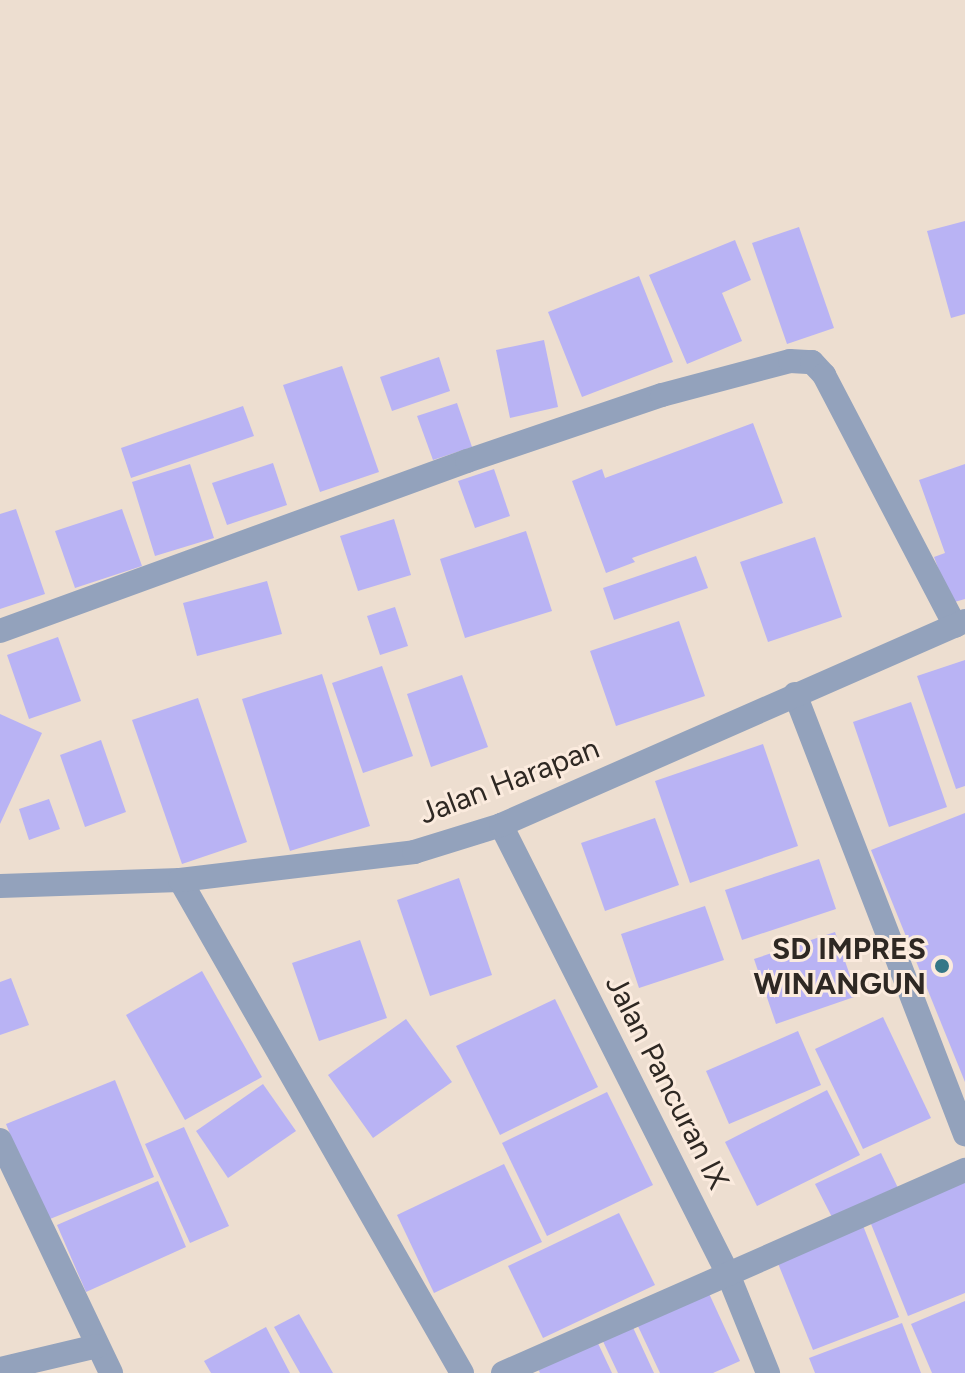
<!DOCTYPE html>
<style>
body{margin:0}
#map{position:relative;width:965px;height:1373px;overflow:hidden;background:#edded0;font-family:Figtree,sans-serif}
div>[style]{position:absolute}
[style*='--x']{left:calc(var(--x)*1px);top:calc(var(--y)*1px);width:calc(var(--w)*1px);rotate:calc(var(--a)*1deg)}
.building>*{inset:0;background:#b9b3f4}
.minor>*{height:24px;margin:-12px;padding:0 12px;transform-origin:12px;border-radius:12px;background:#93a2bc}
.dots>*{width:22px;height:22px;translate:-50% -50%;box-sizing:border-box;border:4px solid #fbebde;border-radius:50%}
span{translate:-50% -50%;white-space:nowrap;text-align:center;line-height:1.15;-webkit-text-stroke:6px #fbebde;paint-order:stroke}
.street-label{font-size:30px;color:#2e2823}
.poi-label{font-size:30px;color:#2e2823;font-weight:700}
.right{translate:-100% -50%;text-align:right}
</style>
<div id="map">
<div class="building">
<div style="clip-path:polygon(965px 221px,965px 314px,951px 318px,927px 231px)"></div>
<div style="clip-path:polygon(799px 227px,834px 328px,787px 344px,752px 243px)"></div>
<div style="clip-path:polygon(735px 240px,751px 280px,722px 293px,742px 341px,687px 364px,649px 275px)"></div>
<div style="clip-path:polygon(639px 276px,673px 362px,582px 397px,548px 312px)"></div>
<div style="clip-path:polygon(544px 340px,558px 407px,510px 418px,496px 350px)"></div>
<div style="clip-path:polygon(439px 357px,450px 391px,392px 411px,380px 377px)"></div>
<div style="clip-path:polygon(342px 366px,379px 472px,320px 492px,283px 385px)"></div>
<div style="clip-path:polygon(457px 403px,472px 447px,433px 460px,417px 416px)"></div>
<div style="clip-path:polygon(243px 406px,254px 436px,131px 478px,121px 448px)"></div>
<div style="clip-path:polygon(753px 423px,783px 503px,632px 558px,635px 562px,606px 573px,572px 481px,602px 469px,605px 478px)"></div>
<div style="clip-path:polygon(273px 463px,287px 505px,227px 525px,212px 483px)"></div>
<div style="clip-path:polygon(190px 464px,214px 538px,155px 556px,132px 482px)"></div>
<div style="clip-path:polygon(965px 464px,965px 599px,951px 603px,934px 557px,945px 553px,919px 480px)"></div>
<div style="clip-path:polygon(494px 469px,510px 516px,475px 528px,458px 481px)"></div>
<div style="clip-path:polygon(16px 509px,45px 594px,0 609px,0 514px)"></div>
<div style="clip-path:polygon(122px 509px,142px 566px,75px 588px,55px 531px)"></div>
<div style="clip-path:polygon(394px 519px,411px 575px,358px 591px,340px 536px)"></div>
<div style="clip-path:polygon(526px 531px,552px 611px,465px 638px,440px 559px)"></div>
<div style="clip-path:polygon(815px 537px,842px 617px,768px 642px,740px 562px)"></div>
<div style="clip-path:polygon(696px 556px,708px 588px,614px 620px,603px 588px)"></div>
<div style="clip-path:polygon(267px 581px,282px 634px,197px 656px,183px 603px)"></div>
<div style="clip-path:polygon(395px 607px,408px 646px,380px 655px,367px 616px)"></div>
<div style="clip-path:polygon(679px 621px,705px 696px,616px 726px,590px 651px)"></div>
<div style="clip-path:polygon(58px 637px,81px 701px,29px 719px,7px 655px)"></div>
<div style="clip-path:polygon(965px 660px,965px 786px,956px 789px,917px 676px)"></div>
<div style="clip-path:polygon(382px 666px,413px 756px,363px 773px,332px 683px)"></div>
<div style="clip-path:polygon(322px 674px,370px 826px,290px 851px,242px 699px)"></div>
<div style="clip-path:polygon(462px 675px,488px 747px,431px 767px,407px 694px)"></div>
<div style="clip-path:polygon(198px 698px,247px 842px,182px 864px,132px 720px)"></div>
<div style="clip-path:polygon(911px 702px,947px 807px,889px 827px,853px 722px)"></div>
<div style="clip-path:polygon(0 714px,42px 733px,0 824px)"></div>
<div style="clip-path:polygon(101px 740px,126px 812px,85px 827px,60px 755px)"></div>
<div style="clip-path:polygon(763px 744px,798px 846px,690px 883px,655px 781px)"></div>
<div style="clip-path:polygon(49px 799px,60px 829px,29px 840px,19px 809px)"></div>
<div style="clip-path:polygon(965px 813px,965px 1082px,871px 850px)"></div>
<div style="clip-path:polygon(655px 818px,679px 885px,605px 911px,581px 843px)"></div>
<div style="clip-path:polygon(819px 859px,836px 909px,742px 940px,725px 890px)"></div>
<div style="clip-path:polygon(459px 878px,492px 975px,430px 996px,397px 900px)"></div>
<div style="clip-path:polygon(705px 906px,724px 960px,639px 988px,621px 934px)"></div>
<div style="clip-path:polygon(835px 932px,857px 996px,776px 1024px,754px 959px)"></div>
<div style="clip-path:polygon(360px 940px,387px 1018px,319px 1041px,292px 963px)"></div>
<div style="clip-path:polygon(202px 971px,262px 1077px,185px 1120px,126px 1015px)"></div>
<div style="clip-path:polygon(11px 978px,29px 1025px,0 1035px,0 982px)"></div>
<div style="clip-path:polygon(555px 999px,598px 1087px,500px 1135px,456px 1046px)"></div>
<div style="clip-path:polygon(883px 1017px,931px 1118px,863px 1149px,815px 1049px)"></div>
<div style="clip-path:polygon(406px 1019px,452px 1082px,373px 1138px,328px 1075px)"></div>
<div style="clip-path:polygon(798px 1031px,821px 1085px,729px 1124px,706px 1071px)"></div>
<div style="clip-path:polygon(115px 1080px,154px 1177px,45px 1221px,6px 1124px)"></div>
<div style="clip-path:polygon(263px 1084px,296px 1131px,228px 1178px,196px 1131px)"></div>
<div style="clip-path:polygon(827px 1090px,860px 1155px,757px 1206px,725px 1142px)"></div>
<div style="clip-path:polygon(607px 1092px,653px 1185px,547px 1236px,502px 1143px)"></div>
<div style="clip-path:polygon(184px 1127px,229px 1226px,190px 1243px,145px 1144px)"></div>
<div style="clip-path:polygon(881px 1153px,899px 1190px,834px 1221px,815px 1184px)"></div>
<div style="clip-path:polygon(504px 1164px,542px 1242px,434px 1293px,397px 1215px)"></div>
<div style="clip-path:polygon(965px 1180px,965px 1293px,908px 1316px,869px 1219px)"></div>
<div style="clip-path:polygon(158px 1181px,186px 1247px,86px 1292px,57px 1225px)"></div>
<div style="clip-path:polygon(619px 1213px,655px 1285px,543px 1338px,508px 1266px)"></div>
<div style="clip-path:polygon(862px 1223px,899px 1317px,813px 1350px,775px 1256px)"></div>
<div style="clip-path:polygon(706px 1287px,740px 1361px,713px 1373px,660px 1373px,635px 1320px)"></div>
<div style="clip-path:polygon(965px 1301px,965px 1373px,932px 1373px,911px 1324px)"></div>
<div style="clip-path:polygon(299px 1314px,333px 1373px,300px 1373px,274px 1327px)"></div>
<div style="clip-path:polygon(630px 1321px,654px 1373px,618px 1373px,600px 1335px)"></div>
<div style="clip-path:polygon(902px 1323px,921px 1373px,815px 1373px,809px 1358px)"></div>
<div style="clip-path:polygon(266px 1327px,290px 1373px,211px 1373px,204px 1361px)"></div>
<div style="clip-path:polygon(595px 1337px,612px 1373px,540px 1373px,536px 1365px)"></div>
</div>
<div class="minor">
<div style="--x:0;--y:631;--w:497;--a:-20"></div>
<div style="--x:467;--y:461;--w:206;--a:-18.7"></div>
<div style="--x:662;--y:395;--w:132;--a:-14.9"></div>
<div style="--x:790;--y:361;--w:22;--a:3"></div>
<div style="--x:812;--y:362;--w:18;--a:47"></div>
<div style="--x:824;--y:375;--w:283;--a:62.4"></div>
<div style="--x:795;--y:694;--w:472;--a:68.9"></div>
<div style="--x:501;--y:825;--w:503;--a:63.18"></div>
<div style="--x:728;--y:1274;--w:107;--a:68"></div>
<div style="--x:180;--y:880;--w:568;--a:60.23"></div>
<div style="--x:0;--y:886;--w:180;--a:-1.9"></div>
<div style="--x:180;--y:880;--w:236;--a:-6.8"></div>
<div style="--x:414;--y:852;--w:91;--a:-17.2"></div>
<div style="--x:501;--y:825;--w:507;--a:-23.73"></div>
<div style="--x:0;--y:1140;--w:258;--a:64.5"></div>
<div style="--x:0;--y:1369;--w:100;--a:-13.3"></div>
<div style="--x:503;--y:1373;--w:505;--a:-23.72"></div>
</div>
<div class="dots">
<div style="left:942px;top:966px;background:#347787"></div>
</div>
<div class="street-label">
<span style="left:509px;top:781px;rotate:-21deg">Jalan Harapan</span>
<span style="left:667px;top:1082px;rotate:63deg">Jalan Pancuran IX</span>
</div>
<div class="poi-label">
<span class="right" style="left:926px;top:966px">SD IMPRES<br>WINANGUN</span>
</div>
</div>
